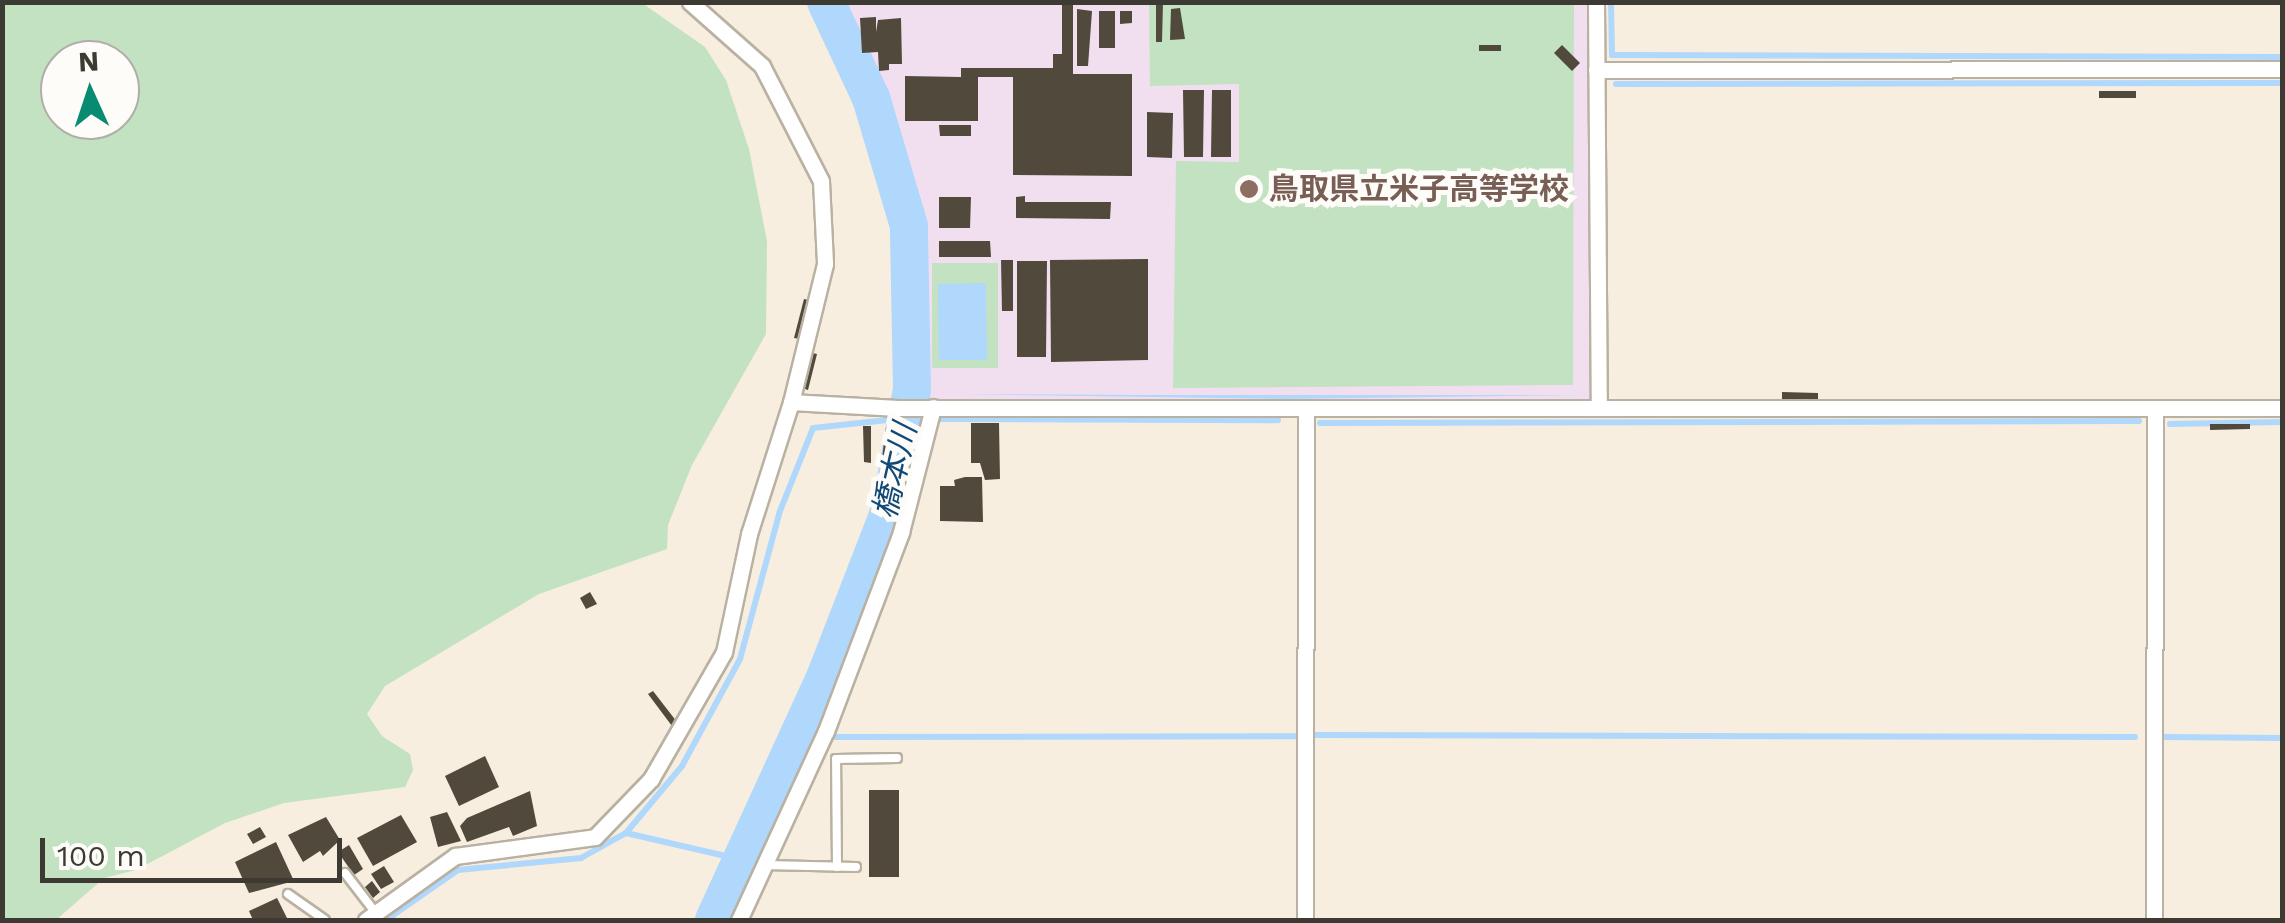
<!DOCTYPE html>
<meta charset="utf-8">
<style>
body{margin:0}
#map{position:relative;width:2285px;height:923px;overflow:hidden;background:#f7eedf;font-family:"Work Sans","Noto Sans JP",sans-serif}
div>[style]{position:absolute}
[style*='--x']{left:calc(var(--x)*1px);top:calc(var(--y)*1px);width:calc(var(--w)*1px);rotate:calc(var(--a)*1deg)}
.education>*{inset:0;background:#f1dff0}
.green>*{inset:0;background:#c2e2c1}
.water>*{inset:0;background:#b0d7fc}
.stream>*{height:6px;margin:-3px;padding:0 3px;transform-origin:3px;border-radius:3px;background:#b0d7fc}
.river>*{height:38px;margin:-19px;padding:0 19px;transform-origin:19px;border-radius:19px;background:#b0d7fc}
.building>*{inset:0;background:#50493c}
.roads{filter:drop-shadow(2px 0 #b9b1a2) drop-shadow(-2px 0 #b9b1a2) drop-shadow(0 2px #b9b1a2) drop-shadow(0 -2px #b9b1a2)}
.lane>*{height:8px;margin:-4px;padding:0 4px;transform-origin:4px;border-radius:4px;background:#fff}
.street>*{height:15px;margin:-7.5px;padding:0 7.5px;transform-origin:7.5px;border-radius:7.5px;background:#fff}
.dots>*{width:28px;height:28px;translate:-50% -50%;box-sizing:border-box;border:5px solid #fefcf9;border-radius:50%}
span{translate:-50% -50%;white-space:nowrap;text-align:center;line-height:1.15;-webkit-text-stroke:10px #fefcf9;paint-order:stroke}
.education-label{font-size:30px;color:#785e54;font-weight:700}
.left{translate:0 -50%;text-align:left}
.water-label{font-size:32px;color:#0e4977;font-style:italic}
.frame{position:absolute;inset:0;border:5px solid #3d3933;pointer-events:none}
.north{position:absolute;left:40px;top:40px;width:100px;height:100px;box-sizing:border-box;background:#fefcf9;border:2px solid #b1aeaa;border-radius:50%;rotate:357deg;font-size:28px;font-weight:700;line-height:40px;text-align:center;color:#3d3933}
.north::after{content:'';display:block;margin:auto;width:35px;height:45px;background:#088b70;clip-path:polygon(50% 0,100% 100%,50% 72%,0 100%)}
.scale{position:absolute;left:40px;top:838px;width:302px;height:45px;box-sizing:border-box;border:5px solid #3d3933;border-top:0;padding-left:12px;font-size:30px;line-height:35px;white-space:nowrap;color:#3d3933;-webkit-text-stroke:8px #fefcf9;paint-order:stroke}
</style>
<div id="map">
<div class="education">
<div style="clip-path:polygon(835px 3px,1591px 3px,1593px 395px,1589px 400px,919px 399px,920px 238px,877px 97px)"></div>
</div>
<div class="green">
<div style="clip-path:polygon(evenodd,2px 3px,642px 3px,705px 47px,726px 80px,749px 149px,767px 241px,766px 334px,692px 465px,668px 525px,667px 549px,539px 594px,385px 686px,367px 714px,382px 736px,410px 754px,413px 770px,405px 787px,284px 803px,225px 823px,136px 870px,104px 878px,56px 920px,3px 920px,2px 3px,120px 60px,120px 120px,60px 120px,60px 60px,120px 60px)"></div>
<div style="clip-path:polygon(1149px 3px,1574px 3px,1573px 385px,1173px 388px,1176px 161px,1239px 162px,1239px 84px,1150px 86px)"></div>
<div style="clip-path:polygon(932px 263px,998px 263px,998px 368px,932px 368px)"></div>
</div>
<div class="water">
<div style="clip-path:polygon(986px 283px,987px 360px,939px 360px,938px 284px)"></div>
<div style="clip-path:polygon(959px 394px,1144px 395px,1585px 395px,1284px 399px)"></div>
</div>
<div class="stream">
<div style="--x:1611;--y:2;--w:53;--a:88.9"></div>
<div style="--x:1612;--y:55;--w:670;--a:0.17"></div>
<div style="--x:1616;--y:84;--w:666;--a:-0.09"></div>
<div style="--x:941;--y:419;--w:337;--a:0.2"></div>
<div style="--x:1320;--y:423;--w:819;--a:-0.14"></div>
<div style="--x:2170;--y:424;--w:112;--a:-1"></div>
<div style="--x:1315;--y:735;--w:820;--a:0.14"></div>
<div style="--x:835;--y:737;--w:466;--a:-0.1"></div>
<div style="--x:2162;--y:737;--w:120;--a:0.5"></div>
<div style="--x:626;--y:833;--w:120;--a:13"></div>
<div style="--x:386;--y:920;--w:88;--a:-34.8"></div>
<div style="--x:458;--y:870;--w:124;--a:-5.6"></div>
<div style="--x:581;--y:858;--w:51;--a:-29.1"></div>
<div style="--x:626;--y:833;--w:87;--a:-50.1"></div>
<div style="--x:682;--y:766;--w:122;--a:-61.5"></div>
<div style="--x:740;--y:659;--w:153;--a:-74.9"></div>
<div style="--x:780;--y:511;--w:89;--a:-68.3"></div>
<div style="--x:813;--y:428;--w:75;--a:-6.1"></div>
</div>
<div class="river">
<div style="--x:714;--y:920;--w:269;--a:-65.4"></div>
<div style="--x:826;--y:675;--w:180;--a:-68.8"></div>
<div style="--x:891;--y:507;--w:120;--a:-79.9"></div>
<div style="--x:912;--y:389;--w:163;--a:-91.1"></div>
<div style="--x:909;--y:226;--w:134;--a:-106.5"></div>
<div style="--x:871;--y:98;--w:106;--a:-115.1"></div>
</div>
<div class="building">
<div style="clip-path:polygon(1062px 2px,1073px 2px,1073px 74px,1132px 74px,1132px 176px,1013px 175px,1013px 77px,978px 77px,978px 121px,905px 121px,905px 76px,961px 77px,961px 68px,1053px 68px,1053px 54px,1062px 54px)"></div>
<div style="clip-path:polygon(1156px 2px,1163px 2px,1162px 42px,1156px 42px)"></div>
<div style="clip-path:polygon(1180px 8px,1185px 39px,1170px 40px,1171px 9px)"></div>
<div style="clip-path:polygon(1077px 9px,1092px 11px,1088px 66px,1077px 66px)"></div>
<div style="clip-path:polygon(1099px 11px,1115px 11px,1115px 48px,1099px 48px)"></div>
<div style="clip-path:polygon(1120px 11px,1132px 11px,1132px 23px,1120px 24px)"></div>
<div style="clip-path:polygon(876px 17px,876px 32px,878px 20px,901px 18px,902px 64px,889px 64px,889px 70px,879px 71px,878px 52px,862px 53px,860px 18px)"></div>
<div style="clip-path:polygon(1479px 45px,1501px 45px,1501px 51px,1479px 51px)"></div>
<div style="clip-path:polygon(1562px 45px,1580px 63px,1572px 71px,1554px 53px)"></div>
<div style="clip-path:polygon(1183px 90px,1204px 90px,1203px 157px,1184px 157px)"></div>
<div style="clip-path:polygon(1212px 90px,1231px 90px,1231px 157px,1211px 157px)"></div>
<div style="clip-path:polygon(2099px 91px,2136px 91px,2136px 98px,2099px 98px)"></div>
<div style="clip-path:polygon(1147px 112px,1173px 113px,1172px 158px,1147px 157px)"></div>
<div style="clip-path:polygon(939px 125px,971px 125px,971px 136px,940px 136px)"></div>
<div style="clip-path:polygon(1025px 196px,1025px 202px,1111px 202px,1110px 219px,1016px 218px,1016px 197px)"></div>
<div style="clip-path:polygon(939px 197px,971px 197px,970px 228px,939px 228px)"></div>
<div style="clip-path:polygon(939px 241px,990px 241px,991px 257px,939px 257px)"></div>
<div style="clip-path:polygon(1148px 259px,1148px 360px,1051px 362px,1050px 260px)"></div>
<div style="clip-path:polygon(1001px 260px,1013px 260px,1013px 311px,1002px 311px)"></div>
<div style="clip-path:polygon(1017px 261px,1047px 261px,1046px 357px,1017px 357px)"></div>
<div style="clip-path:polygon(804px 299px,809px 300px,800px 339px,794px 338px)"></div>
<div style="clip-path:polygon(809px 352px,817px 354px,808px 390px,799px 387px)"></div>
<div style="clip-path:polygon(1782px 392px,1818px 393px,1818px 399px,1782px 399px)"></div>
<div style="clip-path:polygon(971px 423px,999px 423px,1000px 479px,985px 480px,980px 463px,971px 463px)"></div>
<div style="clip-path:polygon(2210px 424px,2250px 424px,2250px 429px,2210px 430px)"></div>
<div style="clip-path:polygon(863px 426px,871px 426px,871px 463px,864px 462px)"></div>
<div style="clip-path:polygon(886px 427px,891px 427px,887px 466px,881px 466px)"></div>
<div style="clip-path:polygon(965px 477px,982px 477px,983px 522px,940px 521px,940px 486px,955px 486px,954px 480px)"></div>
<div style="clip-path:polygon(590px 592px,597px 604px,586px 609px,580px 598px)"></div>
<div style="clip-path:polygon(653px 691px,677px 722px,672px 726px,648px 694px)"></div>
<div style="clip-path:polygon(485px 756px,499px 787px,459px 806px,445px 776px)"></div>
<div style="clip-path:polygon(869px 790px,899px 790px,899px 877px,869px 877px)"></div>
<div style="clip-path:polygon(530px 791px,537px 826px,513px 836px,509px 827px,467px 842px,460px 826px,467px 818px)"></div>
<div style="clip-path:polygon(447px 812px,461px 841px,438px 847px,430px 817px)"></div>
<div style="clip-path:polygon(401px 815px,417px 842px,373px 866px,357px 838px)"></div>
<div style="clip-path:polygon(326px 817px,340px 840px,323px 856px,320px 851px,303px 862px,288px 835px)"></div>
<div style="clip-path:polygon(260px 827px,266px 837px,253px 844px,247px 834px)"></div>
<div style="clip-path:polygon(276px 842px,294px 881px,249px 893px,235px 862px)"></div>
<div style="clip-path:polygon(349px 845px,363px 869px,354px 875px,338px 852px)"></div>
<div style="clip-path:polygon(384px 866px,394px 882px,381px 889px,371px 874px)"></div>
<div style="clip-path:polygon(372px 881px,380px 892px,373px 898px,365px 887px)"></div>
<div style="clip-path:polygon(277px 898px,288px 920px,253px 920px,249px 911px)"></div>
</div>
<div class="roads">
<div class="lane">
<div style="--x:764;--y:865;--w:92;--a:1.2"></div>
<div style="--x:837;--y:867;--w:108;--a:-90.5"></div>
<div style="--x:836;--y:759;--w:61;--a:-0.9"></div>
<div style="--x:345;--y:873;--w:49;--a:52.4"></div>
<div style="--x:288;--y:894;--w:45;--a:35.1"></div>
</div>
<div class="street">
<div style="--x:690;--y:2;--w:96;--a:41.6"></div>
<div style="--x:762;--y:66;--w:129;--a:62.8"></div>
<div style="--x:821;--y:181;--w:83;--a:87.2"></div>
<div style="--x:825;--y:264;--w:142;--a:103.8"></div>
<div style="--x:1596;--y:2;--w:405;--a:89.6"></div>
<div style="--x:1596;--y:70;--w:686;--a:-0.08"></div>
<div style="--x:366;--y:920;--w:110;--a:-35.7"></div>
<div style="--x:455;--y:856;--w:141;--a:-7.7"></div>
<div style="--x:595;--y:837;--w:81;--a:-46"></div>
<div style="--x:651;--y:779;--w:146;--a:-60.1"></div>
<div style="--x:724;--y:652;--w:121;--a:-78"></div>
<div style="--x:749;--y:534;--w:139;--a:-72.3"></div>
<div style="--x:791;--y:402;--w:107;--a:3.2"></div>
<div style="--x:898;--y:408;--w:1384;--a:0"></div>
<div style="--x:739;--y:920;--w:208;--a:-65.3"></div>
<div style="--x:826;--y:731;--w:213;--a:-69.3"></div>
<div style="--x:901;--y:532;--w:129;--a:-75.6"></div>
<div style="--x:1305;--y:920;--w:512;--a:-89.89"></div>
<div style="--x:2154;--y:920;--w:511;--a:-89.89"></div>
</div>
</div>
<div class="dots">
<div style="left:1249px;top:189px;background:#8d6e63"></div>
</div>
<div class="education-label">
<span class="left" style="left:1269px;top:189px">鳥取県立米子高等学校</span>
</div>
<div class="water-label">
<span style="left:895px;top:471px;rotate:-77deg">橋本川</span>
</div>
<div class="frame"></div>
<div class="north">N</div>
<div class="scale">100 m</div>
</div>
